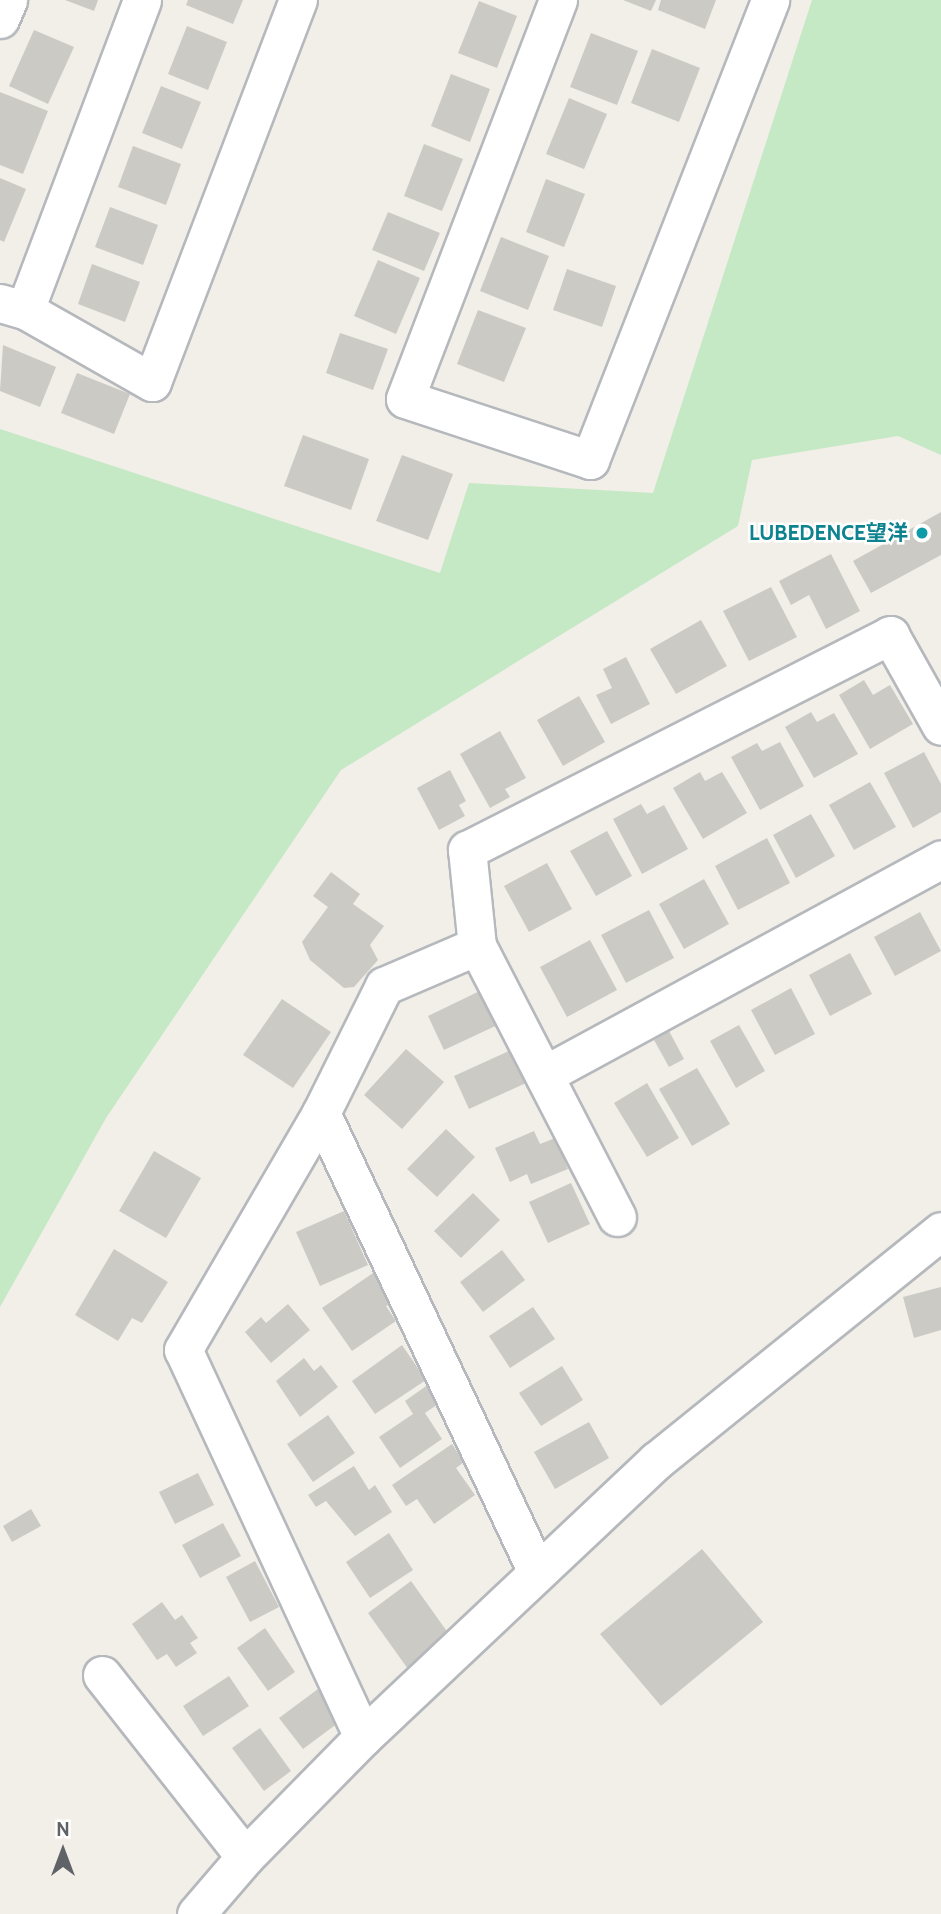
<!DOCTYPE html>
<meta charset="utf-8">
<style>
body{margin:0}
#map{position:relative;width:941px;height:1914px;overflow:hidden;background:#f1efe8;font-family:Cabin,"Noto Sans JP",sans-serif}
div>[style]{position:absolute}
[style*='--x']{left:calc(var(--x)*1px);top:calc(var(--y)*1px);width:calc(var(--w)*1px);rotate:calc(var(--a)*1deg)}
.green>*{inset:0;background:#c5e8c5}
.building>*{inset:0;background:#cccac5}
.roads{filter:drop-shadow(2px 0 #b5b8bc) drop-shadow(-2px 0 #b5b8bc) drop-shadow(0 2px #b5b8bc) drop-shadow(0 -2px #b5b8bc)}
.minor>*{height:37px;margin:-18.5px;padding:0 18.5px;transform-origin:18.5px;border-radius:18.5px;background:#fff}
.dots>*{width:19px;height:19px;translate:-50% -50%;box-sizing:border-box;border:4px solid #fff;border-radius:50%}
span{translate:-50% -50%;white-space:nowrap;text-align:center;line-height:1.15;-webkit-text-stroke:5px #fff;paint-order:stroke}
.culture-label{font-size:21px;color:#0d838f;font-weight:700}
.right{translate:-100% -50%;text-align:right}
.north{position:absolute;left:28px;top:1816px;width:70px;height:70px;-webkit-text-stroke:5px #fff;paint-order:stroke;rotate:0deg;font-size:19px;font-weight:700;line-height:28px;text-align:center;color:#5f6368}
.north::after{content:'';display:block;margin:auto;width:24px;height:32px;background:#5f6368;clip-path:polygon(50% 0,100% 100%,50% 72%,0 100%)}
</style>
<div id="map">
<div class="green">
<div style="clip-path:polygon(812px 0,941px 0,941px 455px,898px 436px,752px 460px,738px 526px,341px 770px,106px 1118px,0 1307px,0 429px,440px 573px,469px 483px,653px 493px)"></div>
</div>
<div class="building">
<div style="clip-path:polygon(65px 0,98px 0,94px 11px)"></div>
<div style="clip-path:polygon(188px 0,243px 0,233px 24px,186px 5px)"></div>
<div style="clip-path:polygon(623px 0,656px 0,651px 11px)"></div>
<div style="clip-path:polygon(661px 0,716px 0,705px 29px,658px 10px)"></div>
<div style="clip-path:polygon(479px 1px,517px 16px,497px 68px,458px 53px)"></div>
<div style="clip-path:polygon(187px 26px,227px 42px,208px 90px,168px 74px)"></div>
<div style="clip-path:polygon(34px 30px,74px 47px,48px 104px,9px 86px)"></div>
<div style="clip-path:polygon(591px 33px,638px 51px,617px 105px,570px 87px)"></div>
<div style="clip-path:polygon(652px 49px,700px 68px,679px 122px,631px 103px)"></div>
<div style="clip-path:polygon(451px 74px,490px 89px,470px 142px,431px 126px)"></div>
<div style="clip-path:polygon(161px 86px,201px 102px,182px 149px,142px 133px)"></div>
<div style="clip-path:polygon(0 92px,48px 111px,23px 174px,0 165px)"></div>
<div style="clip-path:polygon(569px 98px,607px 114px,584px 169px,546px 154px)"></div>
<div style="clip-path:polygon(424px 144px,463px 159px,442px 211px,404px 196px)"></div>
<div style="clip-path:polygon(133px 146px,181px 164px,166px 205px,118px 187px)"></div>
<div style="clip-path:polygon(0 178px,26px 189px,4px 242px,0 240px)"></div>
<div style="clip-path:polygon(546px 179px,585px 194px,564px 247px,526px 232px)"></div>
<div style="clip-path:polygon(110px 207px,158px 225px,143px 265px,95px 247px)"></div>
<div style="clip-path:polygon(388px 212px,440px 233px,424px 271px,372px 250px)"></div>
<div style="clip-path:polygon(501px 237px,549px 256px,528px 310px,480px 291px)"></div>
<div style="clip-path:polygon(378px 260px,420px 278px,396px 334px,354px 316px)"></div>
<div style="clip-path:polygon(92px 264px,140px 282px,125px 322px,78px 304px)"></div>
<div style="clip-path:polygon(567px 269px,616px 286px,602px 327px,553px 310px)"></div>
<div style="clip-path:polygon(478px 310px,526px 328px,504px 382px,457px 364px)"></div>
<div style="clip-path:polygon(340px 333px,388px 349px,373px 390px,326px 373px)"></div>
<div style="clip-path:polygon(3px 345px,56px 367px,40px 407px,0 391px)"></div>
<div style="clip-path:polygon(77px 373px,130px 394px,114px 434px,61px 413px)"></div>
<div style="clip-path:polygon(303px 435px,369px 459px,351px 510px,284px 486px)"></div>
<div style="clip-path:polygon(402px 455px,453px 474px,428px 540px,376px 521px)"></div>
<div style="clip-path:polygon(941px 512px,941px 555px,871px 593px,853px 561px)"></div>
<div style="clip-path:polygon(831px 554px,860px 611px,826px 629px,809px 595px,791px 605px,779px 581px)"></div>
<div style="clip-path:polygon(771px 587px,797px 637px,749px 661px,723px 611px)"></div>
<div style="clip-path:polygon(701px 620px,727px 666px,676px 694px,650px 649px)"></div>
<div style="clip-path:polygon(626px 657px,650px 704px,611px 724px,596px 695px,612px 688px,603px 669px)"></div>
<div style="clip-path:polygon(864px 680px,873px 695px,890px 685px,913px 724px,870px 749px,839px 695px)"></div>
<div style="clip-path:polygon(579px 696px,605px 742px,563px 766px,537px 720px)"></div>
<div style="clip-path:polygon(811px 712px,817px 722px,834px 713px,858px 754px,814px 778px,785px 727px)"></div>
<div style="clip-path:polygon(500px 731px,526px 778px,505px 789px,510px 797px,490px 808px,460px 754px)"></div>
<div style="clip-path:polygon(780px 742px,804px 786px,760px 810px,731px 757px,757px 743px,762px 751px)"></div>
<div style="clip-path:polygon(924px 752px,941px 784px,941px 812px,913px 828px,884px 773px)"></div>
<div style="clip-path:polygon(450px 770px,466px 801px,459px 805px,465px 816px,439px 830px,417px 788px)"></div>
<div style="clip-path:polygon(700px 772px,705px 781px,722px 772px,747px 813px,703px 839px,673px 788px)"></div>
<div style="clip-path:polygon(870px 782px,896px 827px,854px 850px,829px 805px)"></div>
<div style="clip-path:polygon(641px 804px,647px 814px,664px 805px,688px 849px,642px 874px,613px 819px)"></div>
<div style="clip-path:polygon(811px 814px,835px 856px,796px 878px,773px 835px)"></div>
<div style="clip-path:polygon(607px 831px,632px 876px,596px 896px,570px 851px)"></div>
<div style="clip-path:polygon(767px 838px,790px 883px,738px 910px,715px 866px)"></div>
<div style="clip-path:polygon(547px 863px,572px 909px,529px 932px,504px 886px)"></div>
<div style="clip-path:polygon(331px 872px,360px 894px,353px 904px,384px 926px,370px 945px,378px 960px,354px 987px,344px 988px,310px 960px,302px 942px,328px 907px,313px 896px)"></div>
<div style="clip-path:polygon(704px 879px,729px 924px,684px 949px,659px 904px)"></div>
<div style="clip-path:polygon(649px 910px,674px 958px,626px 983px,601px 935px)"></div>
<div style="clip-path:polygon(920px 912px,941px 951px,895px 976px,874px 937px)"></div>
<div style="clip-path:polygon(590px 940px,617px 990px,567px 1017px,540px 967px)"></div>
<div style="clip-path:polygon(850px 953px,872px 994px,830px 1016px,809px 975px)"></div>
<div style="clip-path:polygon(488px 987px,504px 1022px,444px 1050px,428px 1016px)"></div>
<div style="clip-path:polygon(791px 988px,815px 1034px,775px 1055px,751px 1010px)"></div>
<div style="clip-path:polygon(282px 999px,331px 1032px,293px 1088px,243px 1055px)"></div>
<div style="clip-path:polygon(739px 1025px,765px 1071px,736px 1088px,710px 1041px)"></div>
<div style="clip-path:polygon(669px 1031px,684px 1059px,669px 1067px,654px 1040px)"></div>
<div style="clip-path:polygon(406px 1049px,444px 1082px,402px 1129px,364px 1095px)"></div>
<div style="clip-path:polygon(511px 1050px,526px 1083px,469px 1109px,454px 1076px)"></div>
<div style="clip-path:polygon(697px 1068px,730px 1124px,692px 1146px,659px 1089px)"></div>
<div style="clip-path:polygon(647px 1083px,679px 1138px,647px 1157px,614px 1103px)"></div>
<div style="clip-path:polygon(446px 1129px,475px 1157px,437px 1197px,407px 1169px)"></div>
<div style="clip-path:polygon(534px 1131px,540px 1144px,555px 1138px,568px 1169px,531px 1184px,527px 1174px,510px 1182px,495px 1148px)"></div>
<div style="clip-path:polygon(154px 1151px,201px 1178px,166px 1238px,119px 1211px)"></div>
<div style="clip-path:polygon(571px 1183px,590px 1224px,548px 1243px,529px 1202px)"></div>
<div style="clip-path:polygon(473px 1193px,500px 1220px,461px 1258px,434px 1231px)"></div>
<div style="clip-path:polygon(344px 1211px,368px 1265px,320px 1286px,296px 1232px)"></div>
<div style="clip-path:polygon(114px 1249px,168px 1282px,142px 1323px,132px 1318px,118px 1341px,75px 1315px)"></div>
<div style="clip-path:polygon(502px 1250px,525px 1280px,483px 1312px,460px 1282px)"></div>
<div style="clip-path:polygon(376px 1271px,396px 1300px,386px 1306px,396px 1321px,352px 1351px,322px 1308px)"></div>
<div style="clip-path:polygon(941px 1287px,941px 1330px,914px 1338px,903px 1297px)"></div>
<div style="clip-path:polygon(288px 1304px,310px 1330px,271px 1363px,245px 1332px,261px 1317px,266px 1323px)"></div>
<div style="clip-path:polygon(533px 1307px,555px 1339px,510px 1368px,489px 1336px)"></div>
<div style="clip-path:polygon(402px 1345px,426px 1380px,375px 1414px,352px 1381px)"></div>
<div style="clip-path:polygon(304px 1358px,314px 1371px,321px 1365px,338px 1387px,300px 1417px,276px 1381px)"></div>
<div style="clip-path:polygon(562px 1366px,583px 1400px,541px 1426px,519px 1393px)"></div>
<div style="clip-path:polygon(429px 1384px,441px 1402px,425px 1413px,442px 1439px,400px 1468px,379px 1437px,413px 1414px,405px 1401px)"></div>
<div style="clip-path:polygon(328px 1415px,355px 1453px,313px 1482px,287px 1444px)"></div>
<div style="clip-path:polygon(589px 1422px,609px 1458px,555px 1489px,534px 1452px)"></div>
<div style="clip-path:polygon(452px 1444px,464px 1462px,456px 1468px,475px 1495px,434px 1524px,417px 1499px,406px 1506px,392px 1485px)"></div>
<div style="clip-path:polygon(354px 1466px,369px 1490px,375px 1485px,392px 1512px,355px 1536px,326px 1501px,316px 1507px,308px 1495px)"></div>
<div style="clip-path:polygon(198px 1473px,214px 1505px,175px 1524px,159px 1492px)"></div>
<div style="clip-path:polygon(31px 1509px,41px 1526px,12px 1542px,3px 1526px)"></div>
<div style="clip-path:polygon(223px 1523px,241px 1556px,200px 1578px,182px 1545px)"></div>
<div style="clip-path:polygon(389px 1533px,413px 1570px,370px 1598px,346px 1562px)"></div>
<div style="clip-path:polygon(702px 1549px,763px 1622px,661px 1706px,600px 1634px)"></div>
<div style="clip-path:polygon(255px 1561px,279px 1607px,250px 1622px,226px 1577px)"></div>
<div style="clip-path:polygon(411px 1581px,451px 1637px,408px 1669px,368px 1613px)"></div>
<div style="clip-path:polygon(162px 1602px,175px 1620px,182px 1615px,198px 1638px,190px 1643px,197px 1653px,176px 1667px,167px 1654px,157px 1660px,132px 1624px)"></div>
<div style="clip-path:polygon(265px 1628px,295px 1672px,268px 1691px,237px 1648px)"></div>
<div style="clip-path:polygon(229px 1676px,249px 1706px,203px 1736px,183px 1706px)"></div>
<div style="clip-path:polygon(318px 1689px,342px 1720px,303px 1749px,279px 1718px)"></div>
<div style="clip-path:polygon(260px 1728px,291px 1771px,264px 1791px,232px 1748px)"></div>
</div>
<div class="roads">
<div class="minor">
<div style="--x:558;--y:0;--w:427;--a:111"></div>
<div style="--x:405;--y:399;--w:195;--a:18.2"></div>
<div style="--x:590;--y:460;--w:494;--a:-68.6"></div>
<div style="--x:0;--y:19;--w:21;--a:-67"></div>
<div style="--x:0;--y:303;--w:26;--a:16"></div>
<div style="--x:25;--y:310;--w:146;--a:29.6"></div>
<div style="--x:152;--y:382;--w:409;--a:-69.1"></div>
<div style="--x:25;--y:310;--w:331;--a:-69.3"></div>
<div style="--x:544;--y:1075;--w:452;--a:-28.5"></div>
<div style="--x:321;--y:1113;--w:507;--a:64.8"></div>
<div style="--x:617;--y:1217;--w:305;--a:-117.3"></div>
<div style="--x:477;--y:946;--w:97;--a:-95.9"></div>
<div style="--x:467;--y:850;--w:475;--a:-26.9"></div>
<div style="--x:890;--y:635;--w:104;--a:60.7"></div>
<div style="--x:102;--y:1675;--w:231;--a:51.8"></div>
<div style="--x:363;--y:1737;--w:427;--a:-114.9"></div>
<div style="--x:183;--y:1350;--w:274;--a:-59.8"></div>
<div style="--x:321;--y:1113;--w:142;--a:-63.6"></div>
<div style="--x:384;--y:986;--w:101;--a:-23.3"></div>
<div style="--x:196;--y:1914;--w:75;--a:-49.3"></div>
<div style="--x:245;--y:1857;--w:168;--a:-45.5"></div>
<div style="--x:363;--y:1737;--w:403;--a:-43.3"></div>
<div style="--x:656;--y:1461;--w:366;--a:-38.9"></div>
</div>
</div>
<div class="dots">
<div style="left:922px;top:533px;background:#0f9aa8"></div>
</div>
<div class="culture-label">
<span class="right" style="left:908px;top:533px">LUBEDENCE望洋</span>
</div>
<div class="north">N</div>
</div>
